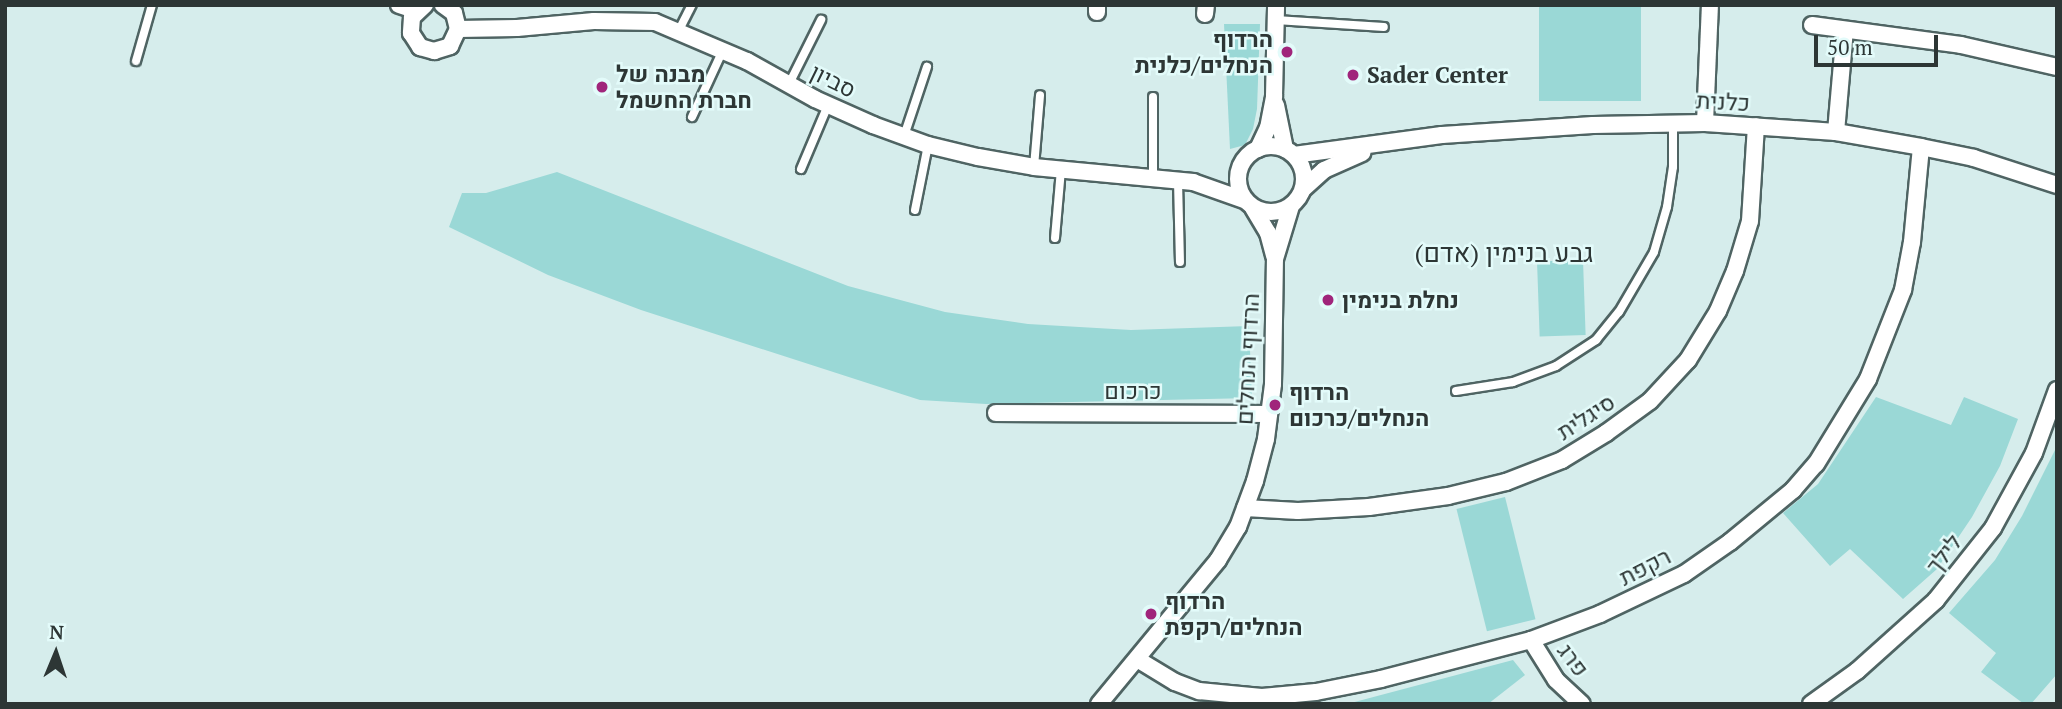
<!DOCTYPE html>
<meta charset="utf-8">
<style>
body{margin:0}
#map{position:relative;width:2062px;height:709px;overflow:hidden;background:#d6edec;font-family:"PT Serif",Heebo,serif}
div>[style]{position:absolute}
.green>*{inset:0;background:#9ad8d6;transform-origin:0 0}
.roads{filter:drop-shadow(2px 0 #4f6463) drop-shadow(-2px 0 #4f6463) drop-shadow(0 2px #4f6463) drop-shadow(0 -2px #4f6463)}
.lane>*{height:8px;margin:-4px;padding:0 4px;transform-origin:4px;border-radius:4px;background:#fff}
.street>*{height:16px;margin:-8px;padding:0 8px;transform-origin:8px;border-radius:8px;background:#fff}
.street>.ring{margin:-8px;padding:0;box-sizing:content-box;background:none;border:16px solid #fff;border-radius:50%}
.dots>*{width:19px;height:19px;translate:-50% -50%;box-sizing:border-box;border:4px solid #e3fbfa;border-radius:50%}
span{translate:-50% -50%;white-space:nowrap;text-align:center;line-height:1.15;-webkit-text-stroke:5px #e3fbfa;paint-order:stroke}
.poi-label{font-size:23px;color:#2d3635;font-weight:700}
.right{translate:-100% -50%;text-align:right}
.left{translate:0 -50%;text-align:left}
.street-label{font-size:23px;color:#2d3635}
.quarter-label{font-size:26px;color:#2d3635}
.frame{position:absolute;inset:0;border:7px solid #2d3635;pointer-events:none}
.north{position:absolute;left:21px;top:618px;width:70px;height:70px;-webkit-text-stroke:5px #e3fbfa;paint-order:stroke;rotate:2deg;font-size:19px;font-weight:700;line-height:28px;text-align:center;color:#2d3635}
.north::after{content:'';display:block;margin:auto;width:24px;height:32px;background:#2d3635;clip-path:polygon(50% 0,100% 100%,50% 72%,0 100%)}
.scale{position:absolute;left:1814px;top:35px;width:124px;height:32px;box-sizing:border-box;border:4px solid #2d3635;border-top:0;padding-left:9px;font-size:21px;line-height:24px;white-space:nowrap;color:#2d3635;-webkit-text-stroke:5px #e3fbfa;paint-order:stroke}
</style>
<div id="map">
<div class="green">
<div style="left:1539px;top:5px;width:102px;height:96px"></div>
<div style="clip-path:polygon(1224px 24px,1260px 24px,1257px 109px,1253px 129px,1245px 145px,1230px 149px)"></div>
<div style="clip-path:polygon(557px 172px,848px 286px,945px 312px,1028px 324px,1131px 330px,1249px 326px,1252px 398px,986px 404px,920px 400px,641px 310px,548px 275px,449px 227px,462px 193px,486px 193px)"></div>
<div style="left:1583px;top:260px;width:75px;height:46px;rotate:88deg"></div>
<div style="clip-path:polygon(1876px 397px,1951px 425px,1964px 397px,2018px 419px,2000px 466px,1972px 517px,1937px 569px,1903px 599px,1850px 549px,1830px 566px,1783px 513px,1818px 484px)"></div>
<div style="clip-path:polygon(2057px 446px,2057px 674px,2031px 704px,2024px 704px,1981px 672px,1996px 653px,1949px 613px,1995px 560px,2022px 516px)"></div>
<div style="left:1505px;top:497px;width:126px;height:50px;rotate:76deg"></div>
<div style="clip-path:polygon(1513px 660px,1525px 675px,1488px 704px,1347px 704px)"></div>
</div>
<div class="roads">
<div class="lane">
<div style="left:1276px;top:20px;width:108px;rotate:3.7deg"></div>
<div style="left:679px;top:30px;width:28px;rotate:-63deg"></div>
<div style="left:136px;top:61px;width:58px;rotate:-74.1deg"></div>
<div style="left:789px;top:84px;width:72px;rotate:-63.4deg"></div>
<div style="left:1153px;top:97px;width:81px;rotate:90deg"></div>
<div style="left:692px;top:117px;width:74px;rotate:-65.2deg"></div>
<div style="left:904px;top:136px;width:73px;rotate:-71.6deg"></div>
<div style="left:1034px;top:167px;width:72px;rotate:-85.2deg"></div>
<div style="left:801px;top:169px;width:69px;rotate:-67.1deg"></div>
<div style="left:1178px;top:181px;width:81px;rotate:88.6deg"></div>
<div style="left:915px;top:210px;width:66px;rotate:-78.7deg"></div>
<div style="left:1055px;top:238px;width:69px;rotate:-85deg"></div>
<div style="left:1456px;top:391px;width:58px;rotate:-9deg"></div>
<div style="left:1513px;top:382px;width:46px;rotate:-20.4deg"></div>
<div style="left:1556px;top:366px;width:48px;rotate:-33deg"></div>
<div style="left:1596px;top:340px;width:36px;rotate:-51deg"></div>
<div style="left:1619px;top:312px;width:69px;rotate:-59.7deg"></div>
<div style="left:1654px;top:252px;width:47px;rotate:-73.9deg"></div>
<div style="left:1667px;top:207px;width:40px;rotate:-81.5deg"></div>
<div style="left:1673px;top:167px;width:44px;rotate:-90deg"></div>
</div>
<div class="street">
<div style="left:399px;top:5px;width:19px;rotate:18deg"></div>
<div style="left:425px;top:5px;width:18px;rotate:137deg"></div>
<div style="left:412px;top:17px;width:16px;rotate:94deg"></div>
<div style="left:411px;top:33px;width:17px;rotate:57deg"></div>
<div style="left:420px;top:47px;width:15px;rotate:16deg"></div>
<div style="left:434px;top:51px;width:17px;rotate:-17deg"></div>
<div style="left:450px;top:46px;width:19px;rotate:-65deg"></div>
<div style="left:458px;top:29px;width:16px;rotate:-104deg"></div>
<div style="left:454px;top:13px;width:14px;rotate:-144deg"></div>
<div style="left:1097px;top:12px;width:7px;rotate:-90deg"></div>
<div style="left:1205px;top:14px;width:9px;rotate:-84deg"></div>
<div style="left:1812px;top:25px;width:150px;rotate:7.6deg"></div>
<div style="left:1961px;top:45px;width:98px;rotate:12.9deg"></div>
<div style="left:458px;top:29px;width:59px;rotate:-1deg"></div>
<div style="left:517px;top:28px;width:77px;rotate:-5.2deg"></div>
<div style="left:594px;top:21px;width:61px;rotate:0.9deg"></div>
<div style="left:655px;top:22px;width:100px;rotate:23deg"></div>
<div style="left:747px;top:61px;width:78px;rotate:29.2deg"></div>
<div style="left:815px;top:99px;width:64px;rotate:24.1deg"></div>
<div style="left:873px;top:125px;width:59px;rotate:20deg"></div>
<div style="left:928px;top:145px;width:51px;rotate:13.5deg"></div>
<div style="left:978px;top:157px;width:57px;rotate:10.1deg"></div>
<div style="left:1034px;top:167px;width:160px;rotate:5.4deg"></div>
<div style="left:1193px;top:182px;width:54px;rotate:19.4deg"></div>
<div style="left:1276px;top:105px;width:45px;rotate:78.4deg"></div>
<div style="left:1705px;top:123px;width:118px;rotate:-87.6deg"></div>
<div style="left:1836px;top:132px;width:102px;rotate:-85deg"></div>
<div class="ring" style="left:1238px;top:146px;width:50px;height:50px"></div>
<div style="left:1258px;top:149px;width:23px;rotate:-65deg"></div>
<div style="left:1268px;top:128px;width:33px;rotate:-79deg"></div>
<div style="left:1274px;top:96px;width:91px;rotate:-88.7deg"></div>
<div style="left:1294px;top:155px;width:149px;rotate:-7.7deg"></div>
<div style="left:1442px;top:135px;width:151px;rotate:-3.8deg"></div>
<div style="left:1593px;top:125px;width:112px;rotate:-1deg"></div>
<div style="left:1705px;top:123px;width:131px;rotate:3.9deg"></div>
<div style="left:1836px;top:132px;width:86px;rotate:10deg"></div>
<div style="left:1921px;top:147px;width:54px;rotate:11.7deg"></div>
<div style="left:1974px;top:158px;width:87px;rotate:18deg"></div>
<div style="left:1303px;top:189px;width:28px;rotate:-42deg"></div>
<div style="left:1324px;top:170px;width:42px;rotate:-24.1deg"></div>
<div style="left:1253px;top:208px;width:29px;rotate:59deg"></div>
<div style="left:1268px;top:233px;width:24px;rotate:75deg"></div>
<div style="left:996px;top:413px;width:273px;rotate:0.2deg"></div>
<div style="left:1245px;top:508px;width:53px;rotate:3.2deg"></div>
<div style="left:1298px;top:511px;width:71px;rotate:-3.2deg"></div>
<div style="left:1369px;top:507px;width:80px;rotate:-7.9deg"></div>
<div style="left:1448px;top:496px;width:60px;rotate:-13.6deg"></div>
<div style="left:1506px;top:482px;width:60px;rotate:-21.4deg"></div>
<div style="left:1562px;top:460px;width:52px;rotate:-31.5deg"></div>
<div style="left:1606px;top:433px;width:54px;rotate:-36deg"></div>
<div style="left:1650px;top:401px;width:56px;rotate:-47.2deg"></div>
<div style="left:1688px;top:360px;width:57px;rotate:-58.5deg"></div>
<div style="left:1718px;top:311px;width:43px;rotate:-67deg"></div>
<div style="left:1735px;top:271px;width:52px;rotate:-73.3deg"></div>
<div style="left:1750px;top:221px;width:95px;rotate:-86.4deg"></div>
<div style="left:1531px;top:640px;width:47px;rotate:58deg"></div>
<div style="left:1556px;top:680px;width:35px;rotate:43deg"></div>
<div style="left:1137px;top:659px;width:44px;rotate:31.2deg"></div>
<div style="left:1175px;top:682px;width:26px;rotate:21deg"></div>
<div style="left:1199px;top:691px;width:63px;rotate:5.4deg"></div>
<div style="left:1262px;top:697px;width:54px;rotate:-5.3deg"></div>
<div style="left:1316px;top:692px;width:66px;rotate:-11.3deg"></div>
<div style="left:1381px;top:679px;width:155px;rotate:-14.6deg"></div>
<div style="left:1531px;top:640px;width:74px;rotate:-20.6deg"></div>
<div style="left:1600px;top:614px;width:93px;rotate:-25.5deg"></div>
<div style="left:1684px;top:574px;width:56px;rotate:-34.8deg"></div>
<div style="left:1730px;top:542px;width:82px;rotate:-39.5deg"></div>
<div style="left:1793px;top:490px;width:35px;rotate:-49deg"></div>
<div style="left:1816px;top:464px;width:100px;rotate:-58.5deg"></div>
<div style="left:1868px;top:379px;width:96px;rotate:-68.5deg"></div>
<div style="left:1903px;top:290px;width:49px;rotate:-79.4deg"></div>
<div style="left:1912px;top:242px;width:95px;rotate:-84.6deg"></div>
<div style="left:1099px;top:704px;width:187px;rotate:-50.4deg"></div>
<div style="left:1218px;top:560px;width:39px;rotate:-59deg"></div>
<div style="left:1238px;top:527px;width:49px;rotate:-69.7deg"></div>
<div style="left:1255px;top:481px;width:43px;rotate:-75.3deg"></div>
<div style="left:1266px;top:439px;width:55px;rotate:-82.7deg"></div>
<div style="left:1273px;top:384px;width:125px;rotate:-89.1deg"></div>
<div style="left:1275px;top:259px;width:55px;rotate:-73.2deg"></div>
<div style="left:1811px;top:704px;width:57px;rotate:-35.7deg"></div>
<div style="left:1857px;top:671px;width:106px;rotate:-41.9deg"></div>
<div style="left:1936px;top:600px;width:92px;rotate:-51.6deg"></div>
<div style="left:1993px;top:528px;width:85px;rotate:-61.3deg"></div>
<div style="left:2034px;top:453px;width:67px;rotate:-69.9deg"></div>
</div>
</div>
<div class="dots">
<div style="left:1287px;top:52px;background:#a0257b"></div>
<div style="left:1353px;top:75px;background:#a0257b"></div>
<div style="left:602px;top:87px;background:#a0257b"></div>
<div style="left:1328px;top:300px;background:#a0257b"></div>
<div style="left:1275px;top:405px;background:#a0257b"></div>
<div style="left:1151px;top:614px;background:#a0257b"></div>
</div>
<div class="poi-label">
<span class="right" style="left:1273px;top:52px">הרדוף<br>הנחלים/כלנית</span>
<span class="left" style="left:616px;top:87px">מבנה של<br>חברת החשמל</span>
<span class="left" style="left:1367px;top:75px">Sader Center</span>
<span class="left" style="left:1342px;top:300px">נחלת בנימין</span>
<span class="left" style="left:1289px;top:405px">הרדוף<br>הנחלים/כרכום</span>
<span class="left" style="left:1165px;top:614px">הרדוף<br>הנחלים/רקפת</span>
</div>
<div class="street-label">
<span style="left:833px;top:81px;rotate:26deg">סביון</span>
<span style="left:1723px;top:102px;rotate:3deg">כלנית</span>
<span style="left:1248px;top:359px;rotate:-87deg">הרדוף הנחלים</span>
<span style="left:1133px;top:391px">כרכום</span>
<span style="left:1586px;top:417px;rotate:-33deg">סיגלית</span>
<span style="left:1944px;top:554px;rotate:-52deg">לילך</span>
<span style="left:1645px;top:567px;rotate:-27deg">רקפת</span>
<span style="left:1573px;top:660px;rotate:53deg">פרג</span>
</div>
<div class="quarter-label">
<span style="left:1504px;top:253px">גבע בנימין (אדם)</span>
</div>
<div class="frame"></div>
<div class="north">N</div>
<div class="scale">50 m</div>
</div>
